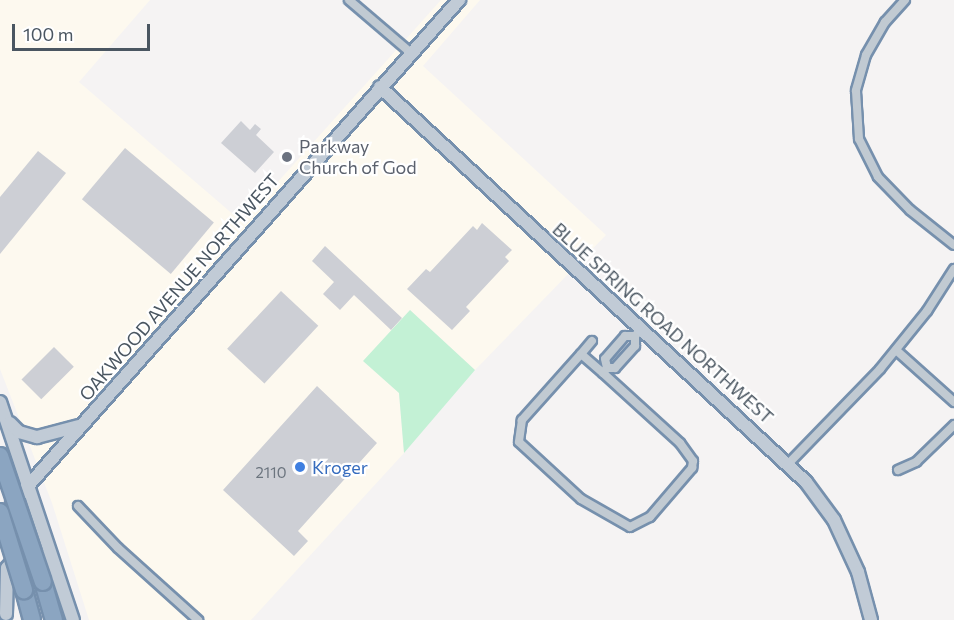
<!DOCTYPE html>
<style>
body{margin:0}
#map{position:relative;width:954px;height:620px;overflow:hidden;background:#f5f3f3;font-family:Commissioner,sans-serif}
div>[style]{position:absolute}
.commercial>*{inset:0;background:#fdf9ef}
.green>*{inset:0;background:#c3f1d5}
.building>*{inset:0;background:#cdcfd5;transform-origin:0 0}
.roads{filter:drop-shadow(2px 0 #7690ad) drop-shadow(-2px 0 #7690ad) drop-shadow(0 2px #7690ad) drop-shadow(0 -2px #7690ad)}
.street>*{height:8px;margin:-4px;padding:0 4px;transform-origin:4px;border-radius:4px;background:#c1cad2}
.secondary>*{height:12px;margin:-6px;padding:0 6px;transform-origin:6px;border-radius:6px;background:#c1cbd6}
.highway>*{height:16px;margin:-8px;padding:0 8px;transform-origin:8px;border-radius:8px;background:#8ba5c1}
.bridges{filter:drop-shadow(2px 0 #7690ad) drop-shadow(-2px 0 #7690ad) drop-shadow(0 2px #7690ad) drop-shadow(0 -2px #7690ad)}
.highway-bridge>*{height:16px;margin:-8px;padding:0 8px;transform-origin:8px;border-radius:8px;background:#8ba5c1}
.dots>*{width:16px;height:16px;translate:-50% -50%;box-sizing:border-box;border:3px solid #fff;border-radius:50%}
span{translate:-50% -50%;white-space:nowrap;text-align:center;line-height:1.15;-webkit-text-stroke:4.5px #fff;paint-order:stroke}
.number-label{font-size:15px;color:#6b747e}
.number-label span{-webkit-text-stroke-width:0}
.worship-label{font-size:18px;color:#5b616d}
.left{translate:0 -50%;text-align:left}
.street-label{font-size:18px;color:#4a5661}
.shop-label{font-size:18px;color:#366cbe}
.scale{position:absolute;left:12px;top:24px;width:138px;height:27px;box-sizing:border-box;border:3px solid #4a5661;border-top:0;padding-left:8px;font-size:18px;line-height:21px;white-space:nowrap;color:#4a5661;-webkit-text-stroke:4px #fff;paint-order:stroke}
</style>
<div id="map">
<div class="commercial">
<div style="clip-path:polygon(0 0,150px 0,79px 82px,242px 222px,441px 0,480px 0,423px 66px,606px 235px,475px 370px,410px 310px,364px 361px,399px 393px,404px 453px,251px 620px,89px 620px,52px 503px,0 369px)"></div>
</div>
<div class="green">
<div style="clip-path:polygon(410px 310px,475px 370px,404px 453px,399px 393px,363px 361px)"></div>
</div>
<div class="building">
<div style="clip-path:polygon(241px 121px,250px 130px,255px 124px,261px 129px,256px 135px,274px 152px,255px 173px,221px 143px)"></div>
<div style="left:125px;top:148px;width:116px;height:67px;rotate:40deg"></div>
<div style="clip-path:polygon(38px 151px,66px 173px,0 254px,0 197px)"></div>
<div style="clip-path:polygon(482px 223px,512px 250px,505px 257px,509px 261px,466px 307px,470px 311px,452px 330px,407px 289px,426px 269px,430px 272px,473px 226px,477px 230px)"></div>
<div style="clip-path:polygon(325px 246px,402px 318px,391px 330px,354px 295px,340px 310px,323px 294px,334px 282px,312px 261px)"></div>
<div style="left:281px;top:291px;width:51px;height:79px;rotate:43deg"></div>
<div style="left:54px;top:347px;width:28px;height:46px;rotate:45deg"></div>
<div style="clip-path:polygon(317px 386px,377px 443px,298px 531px,308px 541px,294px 556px,223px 490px)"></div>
</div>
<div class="roads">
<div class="street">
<div style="left:349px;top:0;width:82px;rotate:40.5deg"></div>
<div style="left:905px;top:0;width:30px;rotate:132deg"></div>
<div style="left:885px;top:22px;width:38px;rotate:120deg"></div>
<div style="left:866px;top:55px;width:37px;rotate:106deg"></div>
<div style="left:856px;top:91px;width:48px;rotate:86.4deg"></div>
<div style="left:859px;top:139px;width:42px;rotate:63.4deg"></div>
<div style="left:878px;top:177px;width:46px;rotate:45.9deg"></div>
<div style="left:910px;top:210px;width:56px;rotate:38.5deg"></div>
<div style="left:635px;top:336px;width:10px;rotate:180deg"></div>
<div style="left:625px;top:336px;width:30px;rotate:131deg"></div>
<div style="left:605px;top:359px;width:9px;rotate:77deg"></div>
<div style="left:607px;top:368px;width:8px"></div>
<div style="left:615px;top:368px;width:30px;rotate:-48deg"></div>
<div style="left:635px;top:346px;width:10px;rotate:-90deg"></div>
<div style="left:635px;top:336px;width:11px;rotate:-49deg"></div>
<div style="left:896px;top:350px;width:78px;rotate:41.9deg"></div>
<div style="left:581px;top:354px;width:17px;rotate:-50deg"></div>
<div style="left:603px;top:373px;width:29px;rotate:-139deg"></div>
<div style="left:581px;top:354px;width:89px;rotate:131.8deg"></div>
<div style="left:522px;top:420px;width:22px;rotate:98deg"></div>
<div style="left:519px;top:442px;width:84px;rotate:42.6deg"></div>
<div style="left:581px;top:499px;width:56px;rotate:29.7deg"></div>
<div style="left:630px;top:527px;width:22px;rotate:-27deg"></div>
<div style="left:650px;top:517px;width:65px;rotate:-49.4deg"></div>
<div style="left:692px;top:468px;width:7px;rotate:-82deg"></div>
<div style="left:693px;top:461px;width:22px;rotate:-126deg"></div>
<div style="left:680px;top:443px;width:104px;rotate:-137.7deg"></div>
<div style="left:603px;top:373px;width:6px;rotate:-51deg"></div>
<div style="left:789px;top:463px;width:131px;rotate:-45.9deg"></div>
<div style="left:880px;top:369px;width:75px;rotate:-51deg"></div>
<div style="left:927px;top:311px;width:50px;rotate:-57.3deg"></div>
<div style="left:898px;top:470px;width:20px;rotate:-24deg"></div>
<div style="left:916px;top:462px;width:53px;rotate:-44.2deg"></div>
<div style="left:78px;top:506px;width:58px;rotate:46.4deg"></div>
<div style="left:118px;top:548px;width:108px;rotate:42deg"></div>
</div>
<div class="secondary">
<div style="left:380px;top:87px;width:581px;rotate:42.84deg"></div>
<div style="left:806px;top:482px;width:47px;rotate:53.6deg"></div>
<div style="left:834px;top:520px;width:57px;rotate:65.2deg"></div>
<div style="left:858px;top:572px;width:50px;rotate:74.8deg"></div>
<div style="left:0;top:402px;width:230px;rotate:71.5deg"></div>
<div style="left:10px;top:423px;width:13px;rotate:45deg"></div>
<div style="left:19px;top:432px;width:19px;rotate:16deg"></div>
<div style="left:37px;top:437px;width:43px;rotate:-14.7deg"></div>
<div style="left:12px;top:504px;width:674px;rotate:-48.43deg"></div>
<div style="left:6px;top:614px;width:46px;rotate:-88.8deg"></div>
<div style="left:7px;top:568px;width:16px;rotate:-50deg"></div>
<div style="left:17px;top:556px;width:10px;rotate:-37deg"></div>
<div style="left:25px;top:550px;width:12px;rotate:9deg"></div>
<div style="left:37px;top:552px;width:28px;rotate:51deg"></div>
</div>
<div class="highway">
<div style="left:43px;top:582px;width:40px;rotate:74deg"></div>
<div style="left:24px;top:590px;width:31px;rotate:75deg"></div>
</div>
</div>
<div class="bridges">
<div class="highway-bridge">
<div style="left:0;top:456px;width:133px;rotate:71.2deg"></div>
<div style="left:0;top:512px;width:82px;rotate:72.9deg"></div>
</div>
</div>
<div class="dots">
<div style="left:287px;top:157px;background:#6b7280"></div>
<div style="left:300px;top:467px;background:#3f7fe0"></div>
</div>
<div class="number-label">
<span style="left:271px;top:473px">2110</span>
</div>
<div class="worship-label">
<span class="left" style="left:299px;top:157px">Parkway<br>Church of God</span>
</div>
<div class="street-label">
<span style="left:179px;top:287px;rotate:-49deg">OAKWOOD AVENUE NORTHWEST</span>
<span style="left:663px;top:323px;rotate:42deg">BLUE SPRING ROAD NORTHWEST</span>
</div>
<div class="shop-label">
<span class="left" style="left:312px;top:467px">Kroger</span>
</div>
<div class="scale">100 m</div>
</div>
